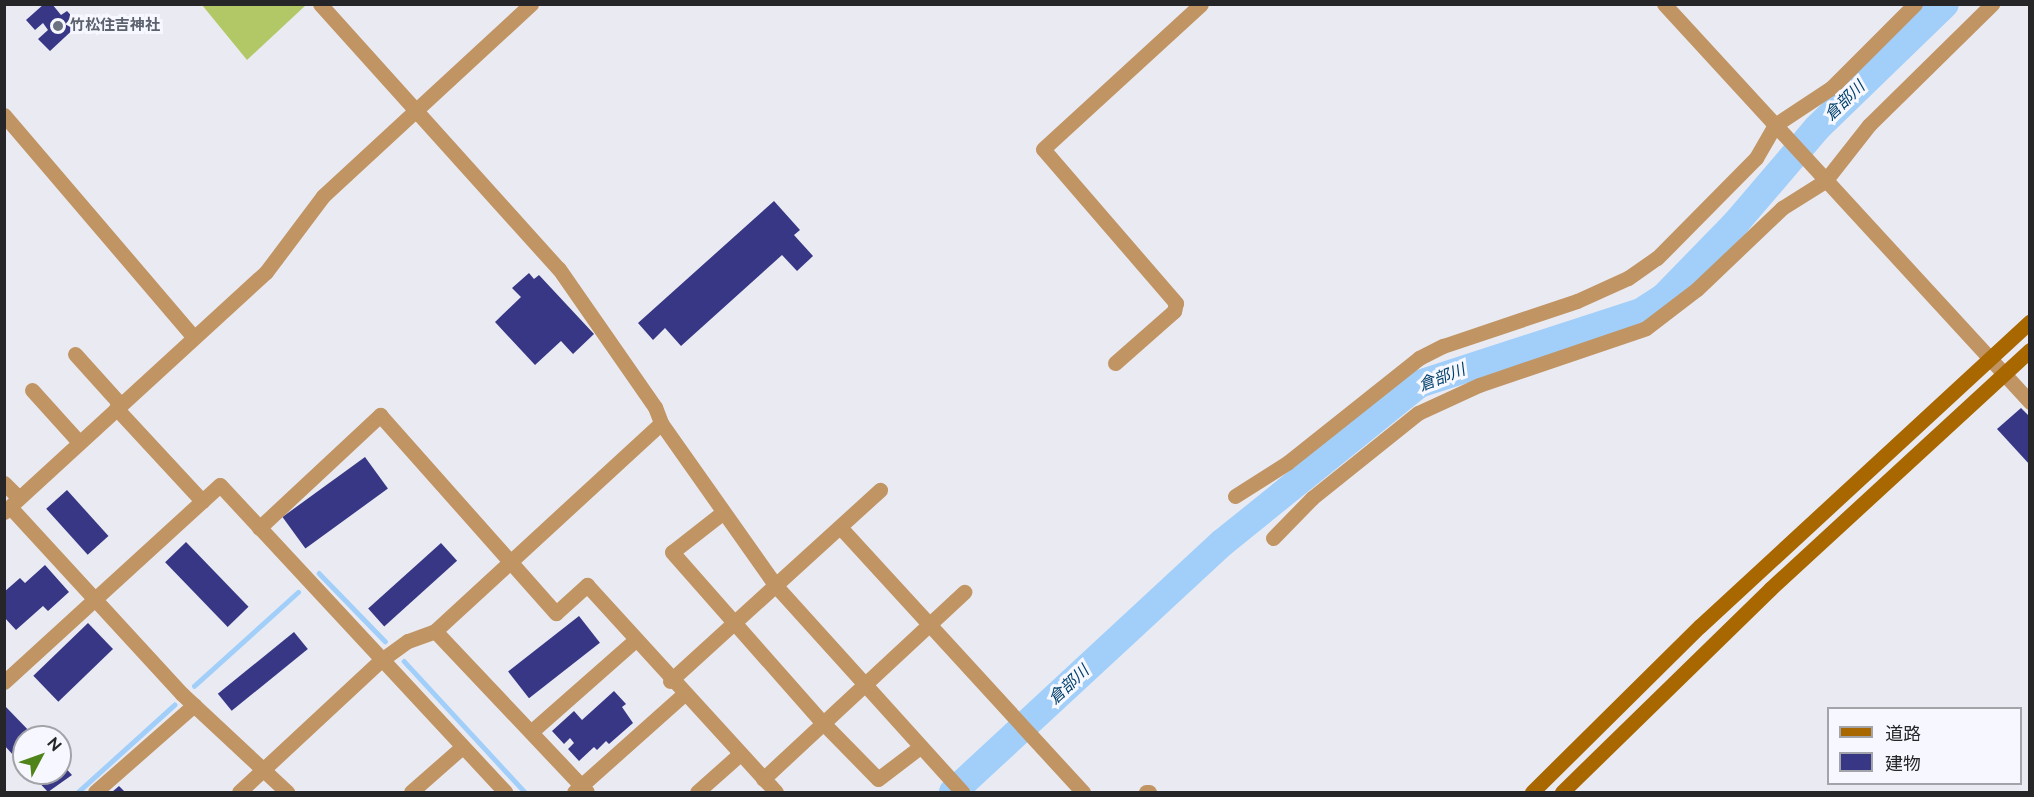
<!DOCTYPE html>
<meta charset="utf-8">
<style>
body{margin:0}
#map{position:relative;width:2034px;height:797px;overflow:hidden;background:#eaebf2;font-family:Raleway,"Noto Sans JP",sans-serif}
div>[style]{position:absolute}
.green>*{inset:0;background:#b2c867}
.stream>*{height:4.5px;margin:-2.25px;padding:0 2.25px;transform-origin:2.25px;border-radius:2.25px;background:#a1cff9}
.river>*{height:28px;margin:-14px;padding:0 14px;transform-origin:14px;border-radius:14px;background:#a1cff9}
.building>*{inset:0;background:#383785;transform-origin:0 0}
.street>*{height:15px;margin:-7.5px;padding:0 7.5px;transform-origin:7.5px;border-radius:7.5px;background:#c19464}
.secondary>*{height:15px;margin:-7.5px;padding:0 7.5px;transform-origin:7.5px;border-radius:7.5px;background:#a96700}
.dots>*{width:16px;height:16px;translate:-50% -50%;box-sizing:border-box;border:3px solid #f7f8ff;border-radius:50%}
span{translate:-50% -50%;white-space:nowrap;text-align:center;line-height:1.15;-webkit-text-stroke:6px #f7f8ff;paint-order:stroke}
.worship-label{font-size:15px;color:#5b616d;font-weight:700}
.left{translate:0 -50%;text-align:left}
.water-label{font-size:16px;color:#003f6b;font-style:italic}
.frame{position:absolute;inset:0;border:6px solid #262628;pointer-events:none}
.legend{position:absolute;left:1827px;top:707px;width:195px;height:78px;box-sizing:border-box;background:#f7f8ff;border:2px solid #a3a4a9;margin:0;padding:8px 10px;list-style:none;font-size:18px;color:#262628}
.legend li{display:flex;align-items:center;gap:12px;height:30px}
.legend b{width:30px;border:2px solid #a3a4a9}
.north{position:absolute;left:12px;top:725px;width:60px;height:60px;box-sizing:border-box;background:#f7f8ff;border:2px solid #a3a4a9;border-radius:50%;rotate:49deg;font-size:16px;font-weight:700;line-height:24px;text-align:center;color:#262628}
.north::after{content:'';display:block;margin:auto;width:21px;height:27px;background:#4f841a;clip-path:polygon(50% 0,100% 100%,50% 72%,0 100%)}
</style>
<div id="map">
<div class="green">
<div style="clip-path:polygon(202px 5px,306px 5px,247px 60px)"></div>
</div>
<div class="stream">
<div style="left:319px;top:573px;width:95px;rotate:45.9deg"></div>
<div style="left:404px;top:661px;width:178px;rotate:47.3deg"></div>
<div style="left:194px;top:686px;width:140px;rotate:-42.1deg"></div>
<div style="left:78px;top:792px;width:130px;rotate:-42.2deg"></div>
</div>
<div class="river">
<div style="left:953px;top:792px;width:367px;rotate:-42.8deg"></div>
<div style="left:1222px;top:543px;width:253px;rotate:-38.9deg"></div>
<div style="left:1419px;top:384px;width:233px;rotate:-18deg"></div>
<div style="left:1641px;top:312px;width:27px;rotate:-33deg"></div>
<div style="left:1664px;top:297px;width:103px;rotate:-45.8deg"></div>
<div style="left:1736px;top:223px;width:125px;rotate:-49.5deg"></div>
<div style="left:1817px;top:128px;width:178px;rotate:-44.1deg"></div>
</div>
<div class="building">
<div style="clip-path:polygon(44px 4px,52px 4px,61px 15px,67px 11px,79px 24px,50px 51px,38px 39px,48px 30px,43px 23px,35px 30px,26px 20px)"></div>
<div style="clip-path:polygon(774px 201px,800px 230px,794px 235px,813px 256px,797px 271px,782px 255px,681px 346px,665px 328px,653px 340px,638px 323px)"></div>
<div style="clip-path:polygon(529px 273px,534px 279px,539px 275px,594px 334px,573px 354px,561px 341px,535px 365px,495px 322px,521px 297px,512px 288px)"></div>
<div style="clip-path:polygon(2021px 408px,2030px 417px,2030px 465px,1997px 429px)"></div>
<div style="left:365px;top:457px;width:39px;height:102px;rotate:54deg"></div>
<div style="left:67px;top:490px;width:62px;height:28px;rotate:48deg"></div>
<div style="left:186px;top:542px;width:90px;height:29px;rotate:46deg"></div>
<div style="left:441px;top:543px;width:24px;height:98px;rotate:48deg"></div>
<div style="clip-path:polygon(45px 565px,69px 592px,48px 611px,43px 606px,16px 630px,4px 617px,4px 592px,20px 578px,25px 583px)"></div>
<div style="left:579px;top:616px;width:34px;height:90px;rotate:52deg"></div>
<div style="left:88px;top:623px;width:36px;height:76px;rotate:46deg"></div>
<div style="left:294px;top:632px;width:22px;height:98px;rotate:51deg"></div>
<div style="clip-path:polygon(614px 691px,626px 704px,622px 707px,633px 723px,609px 744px,606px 741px,597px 750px,594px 747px,579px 761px,568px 749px,574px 743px,570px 738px,564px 744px,552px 731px,574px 711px,582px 720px)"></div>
<div style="clip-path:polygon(4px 705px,35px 737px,24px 737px,24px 767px,4px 745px)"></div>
<div style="clip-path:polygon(60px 762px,72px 775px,48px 792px,30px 773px,60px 773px)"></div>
<div style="clip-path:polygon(119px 786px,125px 792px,112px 792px)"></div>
</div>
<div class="street">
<div style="left:320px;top:4px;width:357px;rotate:48deg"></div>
<div style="left:559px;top:269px;width:168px;rotate:55.2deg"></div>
<div style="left:655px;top:407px;width:17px;rotate:69deg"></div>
<div style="left:661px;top:423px;width:199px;rotate:54.8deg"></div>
<div style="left:776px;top:586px;width:278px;rotate:47.9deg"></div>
<div style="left:1664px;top:4px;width:541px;rotate:47.4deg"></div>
<div style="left:4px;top:115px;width:291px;rotate:49.5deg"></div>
<div style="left:75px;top:354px;width:67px;rotate:48deg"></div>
<div style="left:1115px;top:363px;width:79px;rotate:-41.4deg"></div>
<div style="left:1174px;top:311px;width:8px;rotate:-76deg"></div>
<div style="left:1176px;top:303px;width:203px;rotate:-130.8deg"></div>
<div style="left:1043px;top:149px;width:214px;rotate:-42.5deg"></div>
<div style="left:32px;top:390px;width:70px;rotate:47.9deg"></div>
<div style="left:116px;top:408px;width:127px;rotate:47.2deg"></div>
<div style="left:4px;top:483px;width:21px;rotate:45deg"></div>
<div style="left:1235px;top:496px;width:62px;rotate:-32.4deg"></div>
<div style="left:1287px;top:463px;width:169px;rotate:-38.5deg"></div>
<div style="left:1419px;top:358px;width:27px;rotate:-27deg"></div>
<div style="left:1443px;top:346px;width:141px;rotate:-18.6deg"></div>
<div style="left:1577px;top:301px;width:56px;rotate:-24.3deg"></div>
<div style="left:1628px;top:278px;width:35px;rotate:-35deg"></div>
<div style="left:1657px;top:258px;width:141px;rotate:-45.3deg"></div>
<div style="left:1756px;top:158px;width:38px;rotate:-60deg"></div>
<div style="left:1775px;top:125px;width:67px;rotate:-33.5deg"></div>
<div style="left:1831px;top:88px;width:119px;rotate:-45deg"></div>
<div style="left:10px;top:507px;width:254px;rotate:47.4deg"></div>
<div style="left:182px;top:694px;width:144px;rotate:43deg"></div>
<div style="left:4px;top:512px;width:355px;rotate:-42.5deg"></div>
<div style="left:266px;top:272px;width:95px;rotate:-53.1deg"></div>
<div style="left:323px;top:196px;width:283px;rotate:-42.7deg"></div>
<div style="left:722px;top:513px;width:63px;rotate:142deg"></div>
<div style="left:672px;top:552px;width:228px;rotate:48.6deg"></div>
<div style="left:823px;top:723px;width:78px;rotate:45.5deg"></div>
<div style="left:878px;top:779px;width:53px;rotate:-37.3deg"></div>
<div style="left:840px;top:527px;width:360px;rotate:47.5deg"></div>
<div style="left:259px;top:528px;width:166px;rotate:-43deg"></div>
<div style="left:380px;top:415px;width:265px;rotate:48.4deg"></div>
<div style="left:556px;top:613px;width:42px;rotate:-42.1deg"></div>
<div style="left:587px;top:585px;width:280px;rotate:47.6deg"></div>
<div style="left:1273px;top:538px;width:56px;rotate:-45.7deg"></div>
<div style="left:1312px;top:498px;width:136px;rotate:-38.7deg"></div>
<div style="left:1418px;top:413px;width:67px;rotate:-24.7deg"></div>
<div style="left:1479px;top:385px;width:176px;rotate:-18.8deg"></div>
<div style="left:1646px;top:328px;width:64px;rotate:-37.4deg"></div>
<div style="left:1697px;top:289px;width:117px;rotate:-43.6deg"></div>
<div style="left:1782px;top:208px;width:51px;rotate:-32.1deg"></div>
<div style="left:1825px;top:181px;width:71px;rotate:-51.8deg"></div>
<div style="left:1869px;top:125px;width:173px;rotate:-44.5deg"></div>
<div style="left:435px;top:631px;width:307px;rotate:-42.6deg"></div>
<div style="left:670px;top:681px;width:284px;rotate:-42.3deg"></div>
<div style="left:4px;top:682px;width:292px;rotate:-42.4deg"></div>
<div style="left:220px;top:485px;width:419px;rotate:47.1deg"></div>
<div style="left:532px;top:731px;width:136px;rotate:-41.4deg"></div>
<div style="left:763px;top:779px;width:275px;rotate:-42.9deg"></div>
<div style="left:95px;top:792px;width:132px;rotate:-41.3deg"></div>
<div style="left:239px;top:792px;width:192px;rotate:-42.9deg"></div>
<div style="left:380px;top:661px;width:34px;rotate:-36deg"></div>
<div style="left:408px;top:641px;width:29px;rotate:-20deg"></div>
<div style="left:435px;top:631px;width:221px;rotate:46.6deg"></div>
<div style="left:411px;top:792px;width:68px;rotate:-41.4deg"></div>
<div style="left:574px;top:792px;width:146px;rotate:-41.7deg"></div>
<div style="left:697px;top:792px;width:57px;rotate:-41.5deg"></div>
<div style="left:1146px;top:792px;width:3px"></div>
</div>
<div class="secondary">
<div style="left:1532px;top:792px;width:236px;rotate:-44.7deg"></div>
<div style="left:1700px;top:626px;width:449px;rotate:-42.7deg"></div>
<div style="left:1562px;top:792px;width:291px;rotate:-44.3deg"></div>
<div style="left:1770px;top:589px;width:353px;rotate:-42.6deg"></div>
</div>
<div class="dots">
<div style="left:58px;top:26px;background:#6b7280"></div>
</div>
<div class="worship-label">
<span class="left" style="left:70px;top:26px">竹松住吉神社</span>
</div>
<div class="water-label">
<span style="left:1845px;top:101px;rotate:-44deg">倉部川</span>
<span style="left:1442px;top:378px;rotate:-21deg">倉部川</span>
<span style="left:1069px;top:685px;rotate:-43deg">倉部川</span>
</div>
<div class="frame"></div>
<ul class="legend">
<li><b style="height:8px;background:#a96700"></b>道路</li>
<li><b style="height:16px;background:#383785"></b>建物</li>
</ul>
<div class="north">N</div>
</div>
